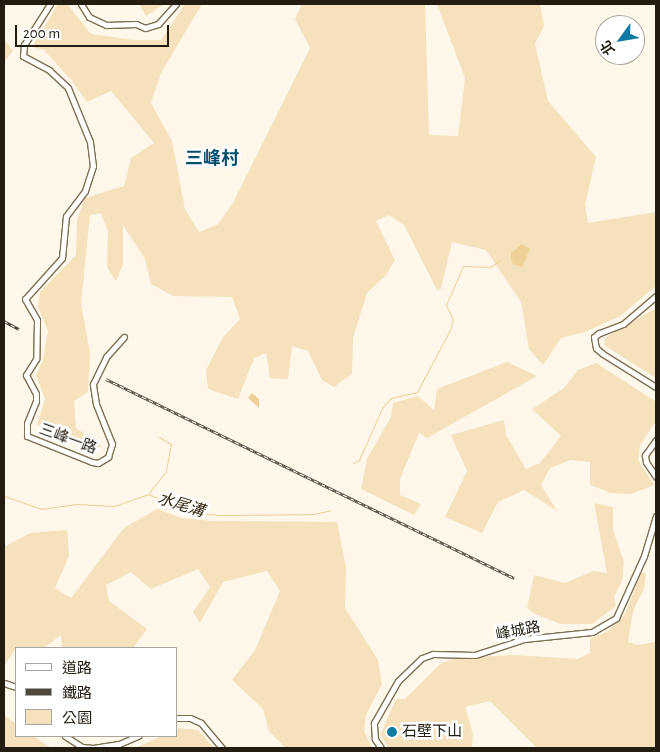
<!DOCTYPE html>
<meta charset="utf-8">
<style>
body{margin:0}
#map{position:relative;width:660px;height:752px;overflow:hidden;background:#fef7ea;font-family:"Alegreya Sans","Noto Sans TC",sans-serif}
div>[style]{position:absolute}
.green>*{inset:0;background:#f5e1bc}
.water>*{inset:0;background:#eed098}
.stream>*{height:1px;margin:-0.5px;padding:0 0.5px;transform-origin:0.5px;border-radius:0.5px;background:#eed098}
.roads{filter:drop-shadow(1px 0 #7e6f52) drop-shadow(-1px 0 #7e6f52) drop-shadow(0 1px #7e6f52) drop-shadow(0 -1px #7e6f52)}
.minor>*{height:5px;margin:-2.5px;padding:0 2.5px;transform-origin:2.5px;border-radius:2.5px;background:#fff}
.rail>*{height:3px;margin-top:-1.5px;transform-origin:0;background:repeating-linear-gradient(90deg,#fff 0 4px,#4e483c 0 8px);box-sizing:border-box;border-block:1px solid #4e483c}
.dots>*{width:14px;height:14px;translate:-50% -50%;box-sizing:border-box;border:2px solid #fff;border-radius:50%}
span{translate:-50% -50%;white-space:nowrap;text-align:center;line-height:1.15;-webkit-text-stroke:5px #fff;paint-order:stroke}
.street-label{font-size:15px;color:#231d11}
.poi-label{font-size:15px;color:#231d11}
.left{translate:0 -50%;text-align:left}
.water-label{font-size:16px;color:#372a10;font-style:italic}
.quarter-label{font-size:18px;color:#054f6c;font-weight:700}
.frame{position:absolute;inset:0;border:5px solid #231d11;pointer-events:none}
.legend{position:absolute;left:15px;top:647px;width:162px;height:90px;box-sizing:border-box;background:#fff;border:1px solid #a7a5a0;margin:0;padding:6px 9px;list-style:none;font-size:15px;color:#231d11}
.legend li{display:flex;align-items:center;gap:10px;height:25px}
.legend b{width:25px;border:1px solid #a7a5a0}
.north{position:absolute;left:595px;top:15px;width:50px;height:50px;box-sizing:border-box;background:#fff;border:1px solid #a7a5a0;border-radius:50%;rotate:238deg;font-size:14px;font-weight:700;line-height:20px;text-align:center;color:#231d11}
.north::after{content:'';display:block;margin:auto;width:18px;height:22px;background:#0e7aa4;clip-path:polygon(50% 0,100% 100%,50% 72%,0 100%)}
.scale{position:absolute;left:15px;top:25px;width:154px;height:22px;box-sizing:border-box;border:2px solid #231d11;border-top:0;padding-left:6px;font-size:15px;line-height:18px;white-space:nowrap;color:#231d11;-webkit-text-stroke:4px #fff;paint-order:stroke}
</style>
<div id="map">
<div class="green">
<div style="clip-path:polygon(58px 4px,67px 4px,91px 34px,134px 40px,161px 40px,185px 4px,202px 4px,161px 73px,151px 103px,172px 141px,185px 209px,199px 232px,217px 225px,233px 203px,310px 48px,295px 19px,302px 4px,425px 4px,429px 135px,458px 136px,465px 78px,437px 4px,540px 4px,544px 26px,535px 44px,548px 101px,596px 157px,585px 205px,588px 223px,656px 212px,656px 286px,620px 316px,585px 332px,561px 338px,543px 365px,529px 349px,521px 302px,486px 250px,452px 242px,441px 289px,437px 290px,404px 225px,389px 215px,376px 221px,395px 260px,386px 275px,367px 293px,353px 338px,352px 374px,334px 387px,322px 380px,308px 351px,292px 346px,288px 379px,270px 378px,266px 353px,254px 358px,238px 399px,208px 389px,206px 370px,223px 337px,240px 319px,232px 297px,173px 296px,151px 284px,145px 259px,123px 225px,123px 265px,116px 281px,107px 267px,108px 231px,101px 213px,90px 215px,81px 303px,90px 353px,88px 392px,74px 401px,76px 428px,101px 445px,93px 453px,53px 425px,37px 425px,45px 399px,36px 375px,43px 360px,48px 331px,38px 307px,40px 292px,76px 255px,77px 220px,85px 198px,124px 186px,131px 158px,154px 143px,111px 91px,87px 102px,71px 80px,44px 50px,32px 47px)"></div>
<div style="clip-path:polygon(139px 4px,164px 4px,146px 16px)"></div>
<div style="clip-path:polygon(4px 39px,13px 51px,4px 62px)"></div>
<div style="clip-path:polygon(656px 308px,656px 378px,604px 345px,605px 338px)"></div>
<div style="clip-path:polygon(507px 362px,537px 376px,427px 438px,419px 433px,400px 479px,400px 495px,421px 504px,414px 515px,361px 489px,367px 459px,391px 417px,393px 403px,418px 396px,434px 410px,437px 389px)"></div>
<div style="clip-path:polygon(596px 363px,655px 401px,656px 421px,640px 445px,638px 460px,654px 485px,631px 494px,611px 493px,590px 485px,590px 462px,571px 460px,550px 468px,541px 485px,557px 511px,524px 490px,498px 502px,482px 533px,445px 517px,467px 471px,451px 435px,504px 420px,506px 435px,526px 469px,540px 463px,561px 436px,532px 409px,564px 388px,578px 370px)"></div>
<div style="clip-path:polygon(594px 503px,613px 507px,613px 530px,624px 562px,622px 581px,614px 597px,616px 606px,592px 624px,560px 624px,535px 614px,527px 608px,534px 575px,565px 583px,593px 571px,607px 573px)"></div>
<div style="clip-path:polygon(157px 509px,181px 518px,213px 521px,337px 522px,346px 567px,345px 608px,378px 660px,382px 684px,366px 715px,364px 731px,372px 748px,286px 748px,269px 731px,263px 709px,232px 680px,255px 650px,280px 591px,267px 571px,223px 582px,200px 623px,193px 612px,210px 587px,198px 569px,151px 589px,131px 572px,106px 585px,109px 601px,147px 629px,133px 648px,62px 648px,61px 635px,44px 648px,16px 648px,4px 666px,4px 547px,30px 533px,67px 530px,69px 556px,55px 588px,71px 598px,124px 528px)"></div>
<div style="clip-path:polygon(641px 573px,646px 573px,644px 589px,633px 611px,628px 642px,637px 645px,656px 642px,656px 748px,537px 748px,490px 701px,465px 707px,473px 734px,472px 748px,389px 748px,380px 735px,396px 699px,405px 699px,441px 663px,457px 658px,514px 655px,577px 659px,590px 653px,590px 639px,608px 631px,625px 614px)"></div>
<div style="clip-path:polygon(4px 715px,16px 724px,16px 736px,33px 736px,51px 748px,4px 748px)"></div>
<div style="clip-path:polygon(178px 728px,198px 730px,214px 748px,135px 748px,162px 736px,176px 736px)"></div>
</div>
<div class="water">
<div style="clip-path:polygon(522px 244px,530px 249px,522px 267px,513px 264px,511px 259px,511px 253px)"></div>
<div style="clip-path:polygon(252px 393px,259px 399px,259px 408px,248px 398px)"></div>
</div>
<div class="stream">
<div style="left:353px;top:463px;width:7px;rotate:-27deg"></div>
<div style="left:359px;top:460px;width:57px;rotate:-66.1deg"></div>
<div style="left:382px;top:408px;width:13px;rotate:-48deg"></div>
<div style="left:391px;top:398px;width:27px;rotate:-13deg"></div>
<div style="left:417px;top:392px;width:70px;rotate:-62deg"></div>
<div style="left:450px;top:330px;width:11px;rotate:-75deg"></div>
<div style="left:453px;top:319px;width:16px;rotate:-117deg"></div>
<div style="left:446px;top:305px;width:43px;rotate:-66.4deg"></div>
<div style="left:463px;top:266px;width:27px;rotate:2deg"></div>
<div style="left:490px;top:267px;width:11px;rotate:-34deg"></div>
<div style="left:149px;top:493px;width:28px;rotate:-52deg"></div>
<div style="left:166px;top:471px;width:27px;rotate:-80deg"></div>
<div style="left:171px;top:444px;width:14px;rotate:-150deg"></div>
<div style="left:4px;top:496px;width:39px;rotate:19deg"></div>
<div style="left:41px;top:509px;width:34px;rotate:-8deg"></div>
<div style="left:75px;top:504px;width:39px;rotate:3deg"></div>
<div style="left:114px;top:506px;width:36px;rotate:-19deg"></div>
<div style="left:148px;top:494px;width:52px;rotate:21.6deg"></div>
<div style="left:196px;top:513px;width:24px;rotate:5deg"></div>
<div style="left:220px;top:515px;width:94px;rotate:-0.6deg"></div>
<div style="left:314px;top:514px;width:17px;rotate:-13deg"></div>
</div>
<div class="roads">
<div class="minor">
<div style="left:50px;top:4px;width:49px;rotate:122.4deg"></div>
<div style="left:24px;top:45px;width:11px;rotate:95deg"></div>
<div style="left:23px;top:56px;width:30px;rotate:28deg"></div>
<div style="left:49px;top:70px;width:26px;rotate:43deg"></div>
<div style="left:68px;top:88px;width:58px;rotate:67.8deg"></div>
<div style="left:90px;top:142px;width:24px;rotate:83deg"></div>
<div style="left:93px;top:166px;width:26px;rotate:108deg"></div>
<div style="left:85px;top:191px;width:31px;rotate:127deg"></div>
<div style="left:66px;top:216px;width:42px;rotate:95.4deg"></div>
<div style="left:62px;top:258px;width:55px;rotate:132.1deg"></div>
<div style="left:25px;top:299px;width:24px;rotate:60deg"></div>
<div style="left:37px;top:320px;width:39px;rotate:91deg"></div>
<div style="left:36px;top:359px;width:19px;rotate:122deg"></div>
<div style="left:26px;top:375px;width:21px;rotate:62deg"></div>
<div style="left:36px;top:394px;width:7px;rotate:90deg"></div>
<div style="left:36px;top:401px;width:24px;rotate:112deg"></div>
<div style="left:27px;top:423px;width:13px;rotate:90deg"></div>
<div style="left:27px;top:436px;width:70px;rotate:21.8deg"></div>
<div style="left:92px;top:462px;width:6px;rotate:9deg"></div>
<div style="left:98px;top:463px;width:12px;rotate:-31deg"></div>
<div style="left:108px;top:457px;width:14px;rotate:-73deg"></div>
<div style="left:112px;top:444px;width:43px;rotate:-111.8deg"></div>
<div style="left:96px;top:404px;width:20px;rotate:-99deg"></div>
<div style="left:93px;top:384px;width:30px;rotate:-64deg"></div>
<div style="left:106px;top:357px;width:27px;rotate:-48deg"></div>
<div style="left:81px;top:4px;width:15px;rotate:58deg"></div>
<div style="left:89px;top:17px;width:19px;rotate:25deg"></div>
<div style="left:106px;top:25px;width:30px;rotate:-2deg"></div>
<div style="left:136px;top:24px;width:10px;rotate:24deg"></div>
<div style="left:145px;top:28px;width:14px;rotate:-17deg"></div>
<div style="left:158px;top:24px;width:27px;rotate:-48deg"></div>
<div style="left:656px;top:296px;width:43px;rotate:139.7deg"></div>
<div style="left:623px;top:324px;width:26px;rotate:159deg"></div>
<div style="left:599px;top:333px;width:6px;rotate:141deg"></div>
<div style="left:594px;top:337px;width:11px;rotate:80deg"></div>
<div style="left:596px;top:348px;width:9px;rotate:41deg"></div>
<div style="left:603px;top:354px;width:62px;rotate:31.9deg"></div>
<div style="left:656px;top:440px;width:19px;rotate:126deg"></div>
<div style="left:645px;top:455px;width:7px;rotate:82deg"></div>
<div style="left:646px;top:462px;width:18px;rotate:56deg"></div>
<div style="left:4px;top:683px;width:13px;rotate:18deg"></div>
<div style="left:176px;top:718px;width:14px"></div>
<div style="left:190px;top:718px;width:12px;rotate:24deg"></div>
<div style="left:201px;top:723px;width:33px;rotate:50deg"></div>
<div style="left:65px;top:736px;width:20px;rotate:33deg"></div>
<div style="left:82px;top:747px;width:11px;rotate:5deg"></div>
<div style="left:93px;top:748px;width:26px;rotate:-9deg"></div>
<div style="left:119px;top:744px;width:21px;rotate:-23deg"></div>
<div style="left:381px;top:748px;width:11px;rotate:-124deg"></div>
<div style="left:375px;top:739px;width:16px;rotate:-94deg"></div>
<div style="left:374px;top:723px;width:48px;rotate:-60.3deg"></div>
<div style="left:398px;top:681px;width:33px;rotate:-44deg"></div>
<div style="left:422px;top:658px;width:12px;rotate:-20deg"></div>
<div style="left:433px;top:654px;width:42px;rotate:1.4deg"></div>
<div style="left:475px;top:655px;width:52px;rotate:-18.1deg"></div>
<div style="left:524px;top:639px;width:68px;rotate:-5.9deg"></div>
<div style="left:592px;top:632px;width:28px;rotate:-30deg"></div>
<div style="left:616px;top:618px;width:68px;rotate:-65.7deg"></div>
<div style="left:644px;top:556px;width:42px;rotate:-73.3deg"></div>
</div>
</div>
<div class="rail">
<div style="left:4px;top:321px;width:17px;rotate:28deg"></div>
<div style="left:106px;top:379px;width:454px;rotate:26deg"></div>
</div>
<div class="dots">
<div style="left:392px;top:732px;background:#0e7aa4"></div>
</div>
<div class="street-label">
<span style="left:68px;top:439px;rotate:20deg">三峰一路</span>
<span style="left:518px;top:631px;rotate:-11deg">峰城路</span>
</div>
<div class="poi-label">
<span class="left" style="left:402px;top:732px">石壁下山</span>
</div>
<div class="water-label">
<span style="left:181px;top:505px;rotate:17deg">水尾溝</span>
</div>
<div class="quarter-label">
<span style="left:212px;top:159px">三峰村</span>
</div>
<div class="frame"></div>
<ul class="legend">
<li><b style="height:6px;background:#fff"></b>道路</li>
<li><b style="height:6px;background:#4e483c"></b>鐵路</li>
<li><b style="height:14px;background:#f5e1bc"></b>公園</li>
</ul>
<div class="north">北</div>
<div class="scale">200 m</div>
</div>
